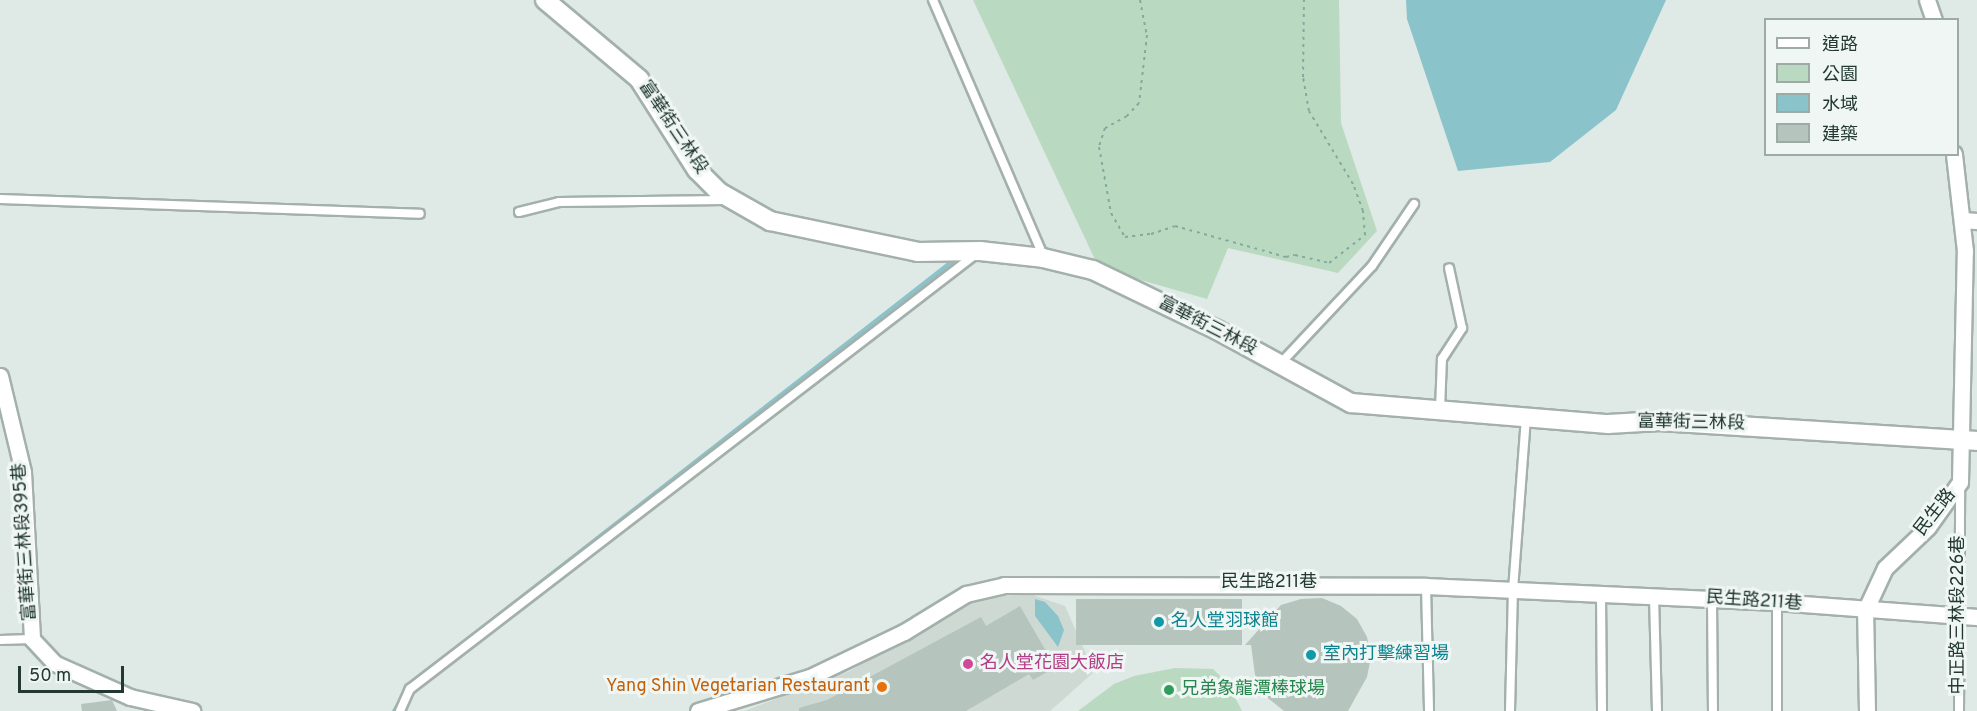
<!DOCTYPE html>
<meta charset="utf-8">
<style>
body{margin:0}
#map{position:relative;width:1977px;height:711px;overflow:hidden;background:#dfe9e5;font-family:Overpass,"Noto Sans TC",sans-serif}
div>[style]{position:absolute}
.built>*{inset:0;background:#ced9d3}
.green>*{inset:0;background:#bad9c1}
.water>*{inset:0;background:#8bc3cb}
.stream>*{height:4.5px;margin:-2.25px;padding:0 2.25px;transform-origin:2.25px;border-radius:2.25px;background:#8bc3cb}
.building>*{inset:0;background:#b5c4bd;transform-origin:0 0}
.path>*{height:2px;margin-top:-1px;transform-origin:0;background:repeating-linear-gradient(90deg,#82aa9d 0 3px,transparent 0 7.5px)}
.roads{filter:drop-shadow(2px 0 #a3b0ab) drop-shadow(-2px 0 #a3b0ab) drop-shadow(0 2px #a3b0ab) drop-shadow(0 -2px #a3b0ab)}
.lane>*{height:8px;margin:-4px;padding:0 4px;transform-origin:4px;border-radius:4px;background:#fff}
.street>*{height:15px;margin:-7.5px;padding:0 7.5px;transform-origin:7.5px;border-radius:7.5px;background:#fff}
.secondary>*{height:18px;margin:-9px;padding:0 9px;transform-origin:9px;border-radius:9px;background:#fff}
.dots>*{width:16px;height:16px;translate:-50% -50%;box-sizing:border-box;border:3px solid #eff6f3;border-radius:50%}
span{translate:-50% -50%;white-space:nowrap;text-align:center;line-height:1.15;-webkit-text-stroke:6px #eff6f3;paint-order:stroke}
.street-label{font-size:18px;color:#223831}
.culture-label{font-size:18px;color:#0d838f}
.left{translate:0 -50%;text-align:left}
.hotel-label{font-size:18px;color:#b23c85}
.food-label{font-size:18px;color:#c56008}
.right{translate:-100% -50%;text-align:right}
.leisure-label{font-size:18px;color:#27864d}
.legend{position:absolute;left:1764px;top:18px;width:195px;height:138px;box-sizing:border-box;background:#eff6f3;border:2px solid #9daaa5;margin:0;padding:8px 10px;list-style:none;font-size:18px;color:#223831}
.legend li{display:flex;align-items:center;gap:12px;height:30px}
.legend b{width:30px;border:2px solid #9daaa5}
.scale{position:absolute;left:18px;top:666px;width:106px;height:27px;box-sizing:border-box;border:3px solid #223831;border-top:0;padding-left:8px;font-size:18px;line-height:21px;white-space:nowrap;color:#223831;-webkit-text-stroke:4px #eff6f3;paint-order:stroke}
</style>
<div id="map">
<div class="built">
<div style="clip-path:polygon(1027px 593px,1065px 606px,1094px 672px,1050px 711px,744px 711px,850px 671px,971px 600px)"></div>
</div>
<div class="green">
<div style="clip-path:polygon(973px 0,1339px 0,1341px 123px,1377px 231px,1338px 273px,1228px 248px,1207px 299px,1099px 268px)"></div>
<div style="clip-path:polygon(1175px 668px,1213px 669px,1228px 684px,1242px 711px,1078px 711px,1114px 684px,1134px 676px)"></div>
</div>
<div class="water">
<div style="clip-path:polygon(1406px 0,1666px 0,1616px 110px,1550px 162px,1458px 171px,1407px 19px)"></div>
<div style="clip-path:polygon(1035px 599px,1045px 602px,1058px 616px,1064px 630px,1058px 647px,1035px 616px)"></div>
</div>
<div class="stream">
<div style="left:418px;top:678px;width:676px;rotate:-37.97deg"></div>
<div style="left:394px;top:711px;width:33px;rotate:-57deg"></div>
</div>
<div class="building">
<div style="clip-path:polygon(1322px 598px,1341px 606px,1357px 619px,1367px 637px,1371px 657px,1367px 677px,1348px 711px,1284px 711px,1264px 695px,1256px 682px,1251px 645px,1245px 645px,1281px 605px,1301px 599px)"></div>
<div style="left:1076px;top:599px;width:166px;height:46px"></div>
<div style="clip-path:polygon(1020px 606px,1046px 651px,1038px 656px,1047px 672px,1033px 680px,1029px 674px,966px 711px,799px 711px,799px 708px,827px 700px,981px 617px,986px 626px)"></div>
<div style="clip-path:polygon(112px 700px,117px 711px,82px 711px,81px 704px)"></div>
</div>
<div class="path">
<div style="left:1140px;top:0;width:36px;rotate:79deg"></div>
<div style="left:1147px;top:35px;width:68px;rotate:96.7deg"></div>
<div style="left:1139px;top:103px;width:18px;rotate:133deg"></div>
<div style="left:1127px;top:116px;width:25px;rotate:151deg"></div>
<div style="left:1105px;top:128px;width:20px;rotate:108deg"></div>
<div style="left:1099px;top:147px;width:67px;rotate:79.7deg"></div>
<div style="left:1111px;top:213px;width:28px;rotate:60deg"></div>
<div style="left:1125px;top:237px;width:26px;rotate:-7deg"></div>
<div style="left:1151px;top:234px;width:25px;rotate:-18deg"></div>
<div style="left:1175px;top:226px;width:115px;rotate:15.6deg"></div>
<div style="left:1286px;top:257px;width:9px;rotate:-13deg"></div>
<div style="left:1295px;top:255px;width:35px;rotate:13deg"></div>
<div style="left:1329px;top:263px;width:46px;rotate:-37.9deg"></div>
<div style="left:1365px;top:235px;width:24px;rotate:-95deg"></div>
<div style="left:1363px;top:211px;width:29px;rotate:-110deg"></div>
<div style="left:1353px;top:184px;width:85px;rotate:-121.1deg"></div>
<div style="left:1309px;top:111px;width:35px;rotate:-100deg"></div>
<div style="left:1303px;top:77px;width:77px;rotate:-89.3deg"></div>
</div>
<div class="roads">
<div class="lane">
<div style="left:933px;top:0;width:279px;rotate:66.7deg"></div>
<div style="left:0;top:199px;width:420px;rotate:2deg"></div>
<div style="left:519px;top:212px;width:41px;rotate:-14deg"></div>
<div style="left:559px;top:202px;width:166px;rotate:-0.7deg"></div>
<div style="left:1280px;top:364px;width:134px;rotate:-46.8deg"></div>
<div style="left:1372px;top:266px;width:75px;rotate:-55.9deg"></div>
<div style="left:1440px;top:410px;width:51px;rotate:-87.8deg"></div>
<div style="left:1442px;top:359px;width:37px;rotate:-57deg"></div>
<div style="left:1462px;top:328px;width:61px;rotate:-102.2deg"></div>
<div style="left:1426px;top:586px;width:125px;rotate:88.6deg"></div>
<div style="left:1601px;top:594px;width:117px;rotate:89.5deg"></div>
<div style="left:1654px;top:596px;width:115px;rotate:88.5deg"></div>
<div style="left:1712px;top:599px;width:112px;rotate:89.5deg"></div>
<div style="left:0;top:640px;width:32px;rotate:-2deg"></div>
<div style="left:400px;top:711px;width:24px;rotate:-66deg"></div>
<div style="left:410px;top:689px;width:714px;rotate:-37.54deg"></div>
<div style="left:1510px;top:711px;width:121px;rotate:-88.6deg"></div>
<div style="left:1513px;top:590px;width:172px;rotate:-85.7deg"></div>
<div style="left:1777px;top:711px;width:109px;rotate:-90deg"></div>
<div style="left:1959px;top:711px;width:224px;rotate:-89.7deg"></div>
</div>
<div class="street">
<div style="left:1927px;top:0;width:21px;rotate:71deg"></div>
<div style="left:1962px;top:220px;width:15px;rotate:4deg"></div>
<div style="left:0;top:376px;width:99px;rotate:76.5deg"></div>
<div style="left:23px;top:472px;width:167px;rotate:86.9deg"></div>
<div style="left:32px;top:639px;width:33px;rotate:47deg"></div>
<div style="left:54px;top:663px;width:83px;rotate:24.1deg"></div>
<div style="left:130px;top:697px;width:64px;rotate:12.7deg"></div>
<div style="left:698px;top:711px;width:117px;rotate:-16.9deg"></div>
<div style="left:810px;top:677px;width:104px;rotate:-25.6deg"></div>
<div style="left:904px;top:632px;width:73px;rotate:-31.5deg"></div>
<div style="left:966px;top:594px;width:39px;rotate:-13deg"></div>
<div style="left:1004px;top:585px;width:422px;rotate:0.1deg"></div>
<div style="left:1426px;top:586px;width:351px;rotate:2.6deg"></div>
<div style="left:1777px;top:602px;width:201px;rotate:4.3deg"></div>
<div style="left:1867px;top:711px;width:100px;rotate:-91.1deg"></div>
<div style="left:1865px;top:611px;width:47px;rotate:-65.1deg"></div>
<div style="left:1885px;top:568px;width:59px;rotate:-43.6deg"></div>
<div style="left:1928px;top:527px;width:55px;rotate:-54.6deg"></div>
<div style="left:1960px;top:482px;width:231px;rotate:-88.8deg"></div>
<div style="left:1965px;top:251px;width:98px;rotate:-96.5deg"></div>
</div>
<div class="secondary">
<div style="left:545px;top:0;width:123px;rotate:40deg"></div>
<div style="left:639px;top:79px;width:108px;rotate:57.5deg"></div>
<div style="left:697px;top:170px;width:31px;rotate:45deg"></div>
<div style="left:719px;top:192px;width:59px;rotate:29.6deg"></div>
<div style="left:770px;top:221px;width:151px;rotate:11.8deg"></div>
<div style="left:918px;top:252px;width:62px;rotate:-0.9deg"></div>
<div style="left:980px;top:251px;width:63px;rotate:6.3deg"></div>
<div style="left:1043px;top:258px;width:51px;rotate:13.5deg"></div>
<div style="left:1093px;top:270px;width:138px;rotate:25.8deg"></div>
<div style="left:1217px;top:330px;width:153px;rotate:28.6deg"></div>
<div style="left:1351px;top:403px;width:258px;rotate:4.7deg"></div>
<div style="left:1608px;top:424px;width:52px;rotate:-3.3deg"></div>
<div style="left:1660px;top:421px;width:318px;rotate:3.6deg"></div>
</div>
</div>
<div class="dots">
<div style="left:1159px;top:622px;background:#0f9aa8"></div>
<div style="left:1311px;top:655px;background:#0f9aa8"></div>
<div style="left:968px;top:664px;background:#d1479c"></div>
<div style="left:882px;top:687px;background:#e8710a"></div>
<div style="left:1169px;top:690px;background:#2e9e5b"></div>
</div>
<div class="street-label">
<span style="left:672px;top:128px;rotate:56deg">富華街三林段</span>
<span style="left:1207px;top:327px;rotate:27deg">富華街三林段</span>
<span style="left:1691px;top:424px;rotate:1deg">富華街三林段</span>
<span style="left:1936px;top:513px;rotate:-52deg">民生路</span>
<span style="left:26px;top:542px;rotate:-94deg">富華街三林段395巷</span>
<span style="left:1269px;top:583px">民生路211巷</span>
<span style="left:1754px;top:602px;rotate:4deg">民生路211巷</span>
<span style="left:1959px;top:615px;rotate:-90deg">中正路三林段226巷</span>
</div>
<div class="culture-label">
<span class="left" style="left:1171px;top:622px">名人堂羽球館</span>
<span class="left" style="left:1323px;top:655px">室內打擊練習場</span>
</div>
<div class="hotel-label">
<span class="left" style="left:980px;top:664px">名人堂花園大飯店</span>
</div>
<div class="food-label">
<span class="right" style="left:870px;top:687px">Yang Shin Vegetarian Restaurant</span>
</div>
<div class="leisure-label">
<span class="left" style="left:1181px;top:690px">兄弟象龍潭棒球場</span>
</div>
<ul class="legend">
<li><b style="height:8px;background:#fff"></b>道路</li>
<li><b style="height:16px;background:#bad9c1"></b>公園</li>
<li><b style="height:16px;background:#8bc3cb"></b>水域</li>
<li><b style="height:16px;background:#b5c4bd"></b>建築</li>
</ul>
<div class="scale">50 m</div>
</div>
